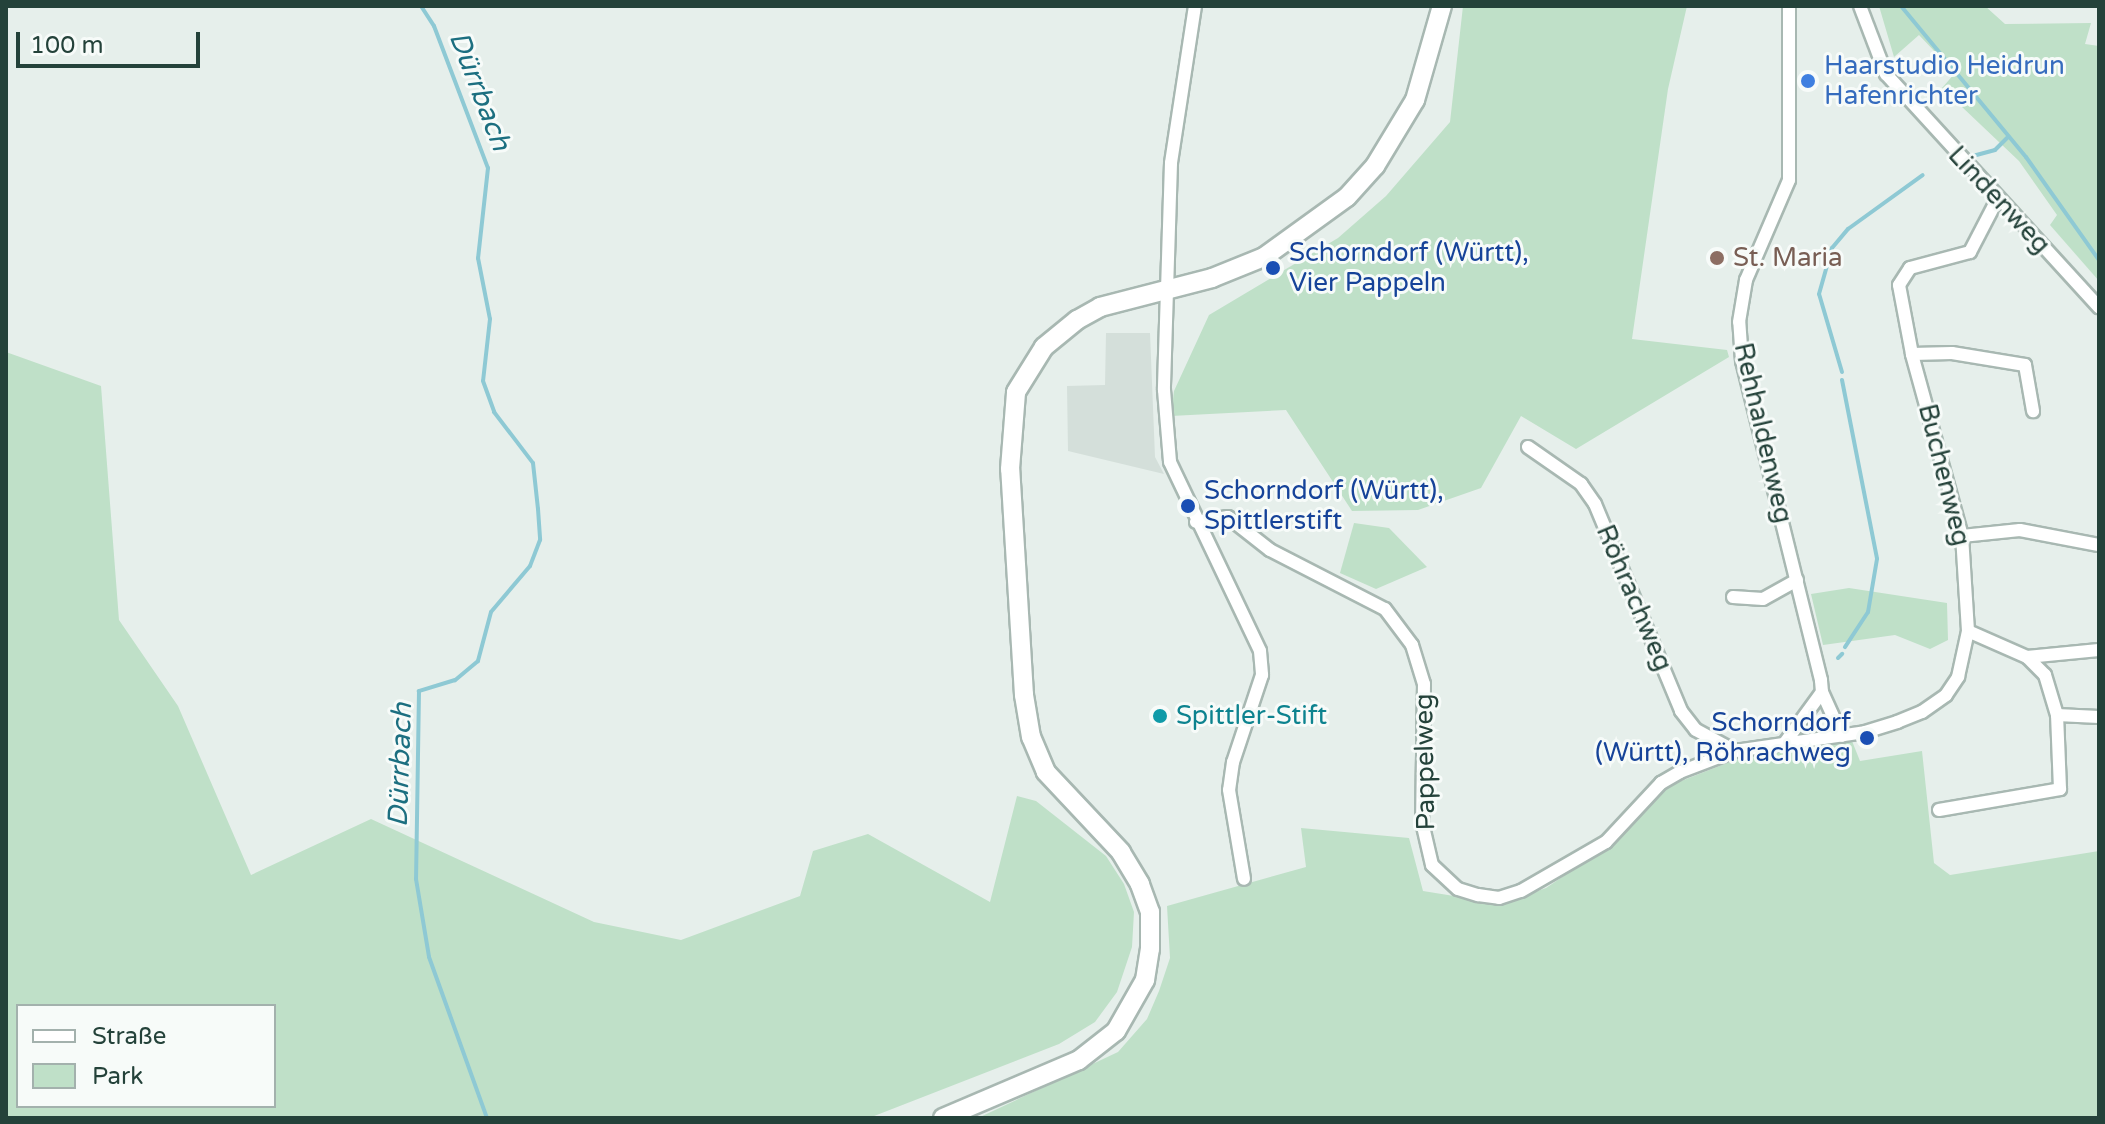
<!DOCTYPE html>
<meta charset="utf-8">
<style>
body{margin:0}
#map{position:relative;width:2105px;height:1124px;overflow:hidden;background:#e6efeb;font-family:"Varela Round",sans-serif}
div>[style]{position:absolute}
.built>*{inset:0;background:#d4dfda}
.green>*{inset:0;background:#bfe0c8}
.stream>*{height:4px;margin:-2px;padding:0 2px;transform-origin:2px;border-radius:2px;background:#8ec9d4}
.roads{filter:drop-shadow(2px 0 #a8b8b2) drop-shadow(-2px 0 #a8b8b2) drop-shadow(0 2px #a8b8b2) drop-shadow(0 -2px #a8b8b2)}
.minor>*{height:12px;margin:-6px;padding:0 6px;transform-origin:6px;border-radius:6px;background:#fff}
.secondary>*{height:18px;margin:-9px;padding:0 9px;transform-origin:9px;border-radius:9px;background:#fff}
.dots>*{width:22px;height:22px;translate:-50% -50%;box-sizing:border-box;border:4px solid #f7fbf9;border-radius:50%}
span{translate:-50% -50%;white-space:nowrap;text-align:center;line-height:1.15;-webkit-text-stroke:6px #f7fbf9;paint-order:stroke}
.shop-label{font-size:26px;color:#366cbe}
.left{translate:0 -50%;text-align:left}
.street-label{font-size:26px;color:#24423a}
.transit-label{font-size:26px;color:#164399}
.right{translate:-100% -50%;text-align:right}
.education-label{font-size:26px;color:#785e54}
.culture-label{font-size:26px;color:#0d838f}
.water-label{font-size:28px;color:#1c6f80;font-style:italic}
.frame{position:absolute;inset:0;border:8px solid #24423a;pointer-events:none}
.legend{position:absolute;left:16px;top:1004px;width:260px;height:104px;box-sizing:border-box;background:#f7fbf9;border:2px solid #a3b1ad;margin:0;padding:10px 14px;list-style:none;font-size:24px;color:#24423a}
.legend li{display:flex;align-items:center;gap:16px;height:40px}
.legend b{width:40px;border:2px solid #a3b1ad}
.scale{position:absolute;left:16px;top:32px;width:184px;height:36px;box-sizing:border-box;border:4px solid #24423a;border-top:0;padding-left:10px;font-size:24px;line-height:28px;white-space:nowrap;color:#24423a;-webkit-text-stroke:6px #f7fbf9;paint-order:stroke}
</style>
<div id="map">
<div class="built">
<div style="clip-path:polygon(1106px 333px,1150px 333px,1155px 457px,1164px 474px,1068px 451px,1067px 386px,1105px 385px)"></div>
</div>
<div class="green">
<div style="clip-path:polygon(1463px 6px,1687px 6px,1668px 89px,1632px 339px,1727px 350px,1729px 357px,1576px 449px,1521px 416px,1481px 488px,1418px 510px,1352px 511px,1286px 410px,1171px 416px,1174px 391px,1209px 315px,1338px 238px,1386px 196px,1450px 122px)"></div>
<div style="clip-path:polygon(1879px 6px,1985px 6px,2005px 24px,2091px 23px,2085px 44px,2099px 46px,2099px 281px,2050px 225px,2057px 215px,2019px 161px,1942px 88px,1955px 73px,1919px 35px,1894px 57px)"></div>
<div style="clip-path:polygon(evenodd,6px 352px,101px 386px,119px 620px,178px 706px,251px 875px,371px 819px,594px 922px,681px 940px,800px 896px,813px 851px,868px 834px,990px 902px,1017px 796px,1036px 801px,1106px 856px,1124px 884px,1134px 912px,1132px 947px,1117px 992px,1095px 1022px,1059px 1044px,869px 1118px,6px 1118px,6px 352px,274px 1006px,274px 1106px,18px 1106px,18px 1006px,274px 1006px)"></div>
<div style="clip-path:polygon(1354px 523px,1389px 528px,1427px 567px,1376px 589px,1340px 573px)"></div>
<div style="clip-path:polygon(1849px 588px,1947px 603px,1948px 640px,1930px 649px,1895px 635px,1823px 645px,1811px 594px)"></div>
<div style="clip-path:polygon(1852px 741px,1860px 761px,1922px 751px,1934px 863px,1950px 875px,2099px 851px,2099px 1118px,978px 1118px,1118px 1052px,1147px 1019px,1159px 991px,1170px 958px,1167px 906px,1306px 867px,1301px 828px,1409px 838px,1423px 891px,1491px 902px,1518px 898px,1546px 888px,1602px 850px,1671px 785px,1740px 758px)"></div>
</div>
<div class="stream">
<div style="left:421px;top:6px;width:24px;rotate:57deg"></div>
<div style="left:434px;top:26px;width:152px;rotate:69.2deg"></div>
<div style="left:488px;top:168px;width:91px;rotate:96.3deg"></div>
<div style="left:478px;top:258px;width:62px;rotate:78.9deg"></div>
<div style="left:490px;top:319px;width:62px;rotate:96.4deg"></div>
<div style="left:483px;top:381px;width:33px;rotate:70deg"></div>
<div style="left:494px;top:412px;width:64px;rotate:52.6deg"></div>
<div style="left:533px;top:463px;width:46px;rotate:83.8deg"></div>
<div style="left:538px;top:509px;width:31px;rotate:86deg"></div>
<div style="left:540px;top:540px;width:28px;rotate:111deg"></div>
<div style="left:530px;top:566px;width:60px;rotate:130.3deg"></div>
<div style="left:491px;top:612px;width:51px;rotate:104.9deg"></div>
<div style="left:478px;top:661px;width:30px;rotate:140deg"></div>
<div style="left:455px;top:680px;width:38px;rotate:163deg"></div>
<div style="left:419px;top:691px;width:188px;rotate:90.9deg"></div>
<div style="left:416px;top:879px;width:79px;rotate:80.5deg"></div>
<div style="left:429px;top:957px;width:171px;rotate:70.2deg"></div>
<div style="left:1901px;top:6px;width:196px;rotate:50.4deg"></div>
<div style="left:2026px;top:157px;width:126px;rotate:54.7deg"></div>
<div style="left:1969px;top:157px;width:27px;rotate:-15deg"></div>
<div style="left:1995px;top:150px;width:18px;rotate:-45deg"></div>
<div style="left:1842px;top:372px;width:81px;rotate:-106.4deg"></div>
<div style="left:1819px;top:294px;width:48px;rotate:-74.2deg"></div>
<div style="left:1832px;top:248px;width:25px;rotate:-50deg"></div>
<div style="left:1848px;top:229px;width:92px;rotate:-35.8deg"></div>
<div style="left:1842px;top:380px;width:182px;rotate:78.9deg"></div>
<div style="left:1877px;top:559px;width:54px;rotate:99.6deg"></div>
<div style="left:1868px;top:612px;width:42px;rotate:123.3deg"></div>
<div style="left:1838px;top:658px;width:6px;rotate:-45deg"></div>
</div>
<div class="roads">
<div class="minor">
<div style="left:1195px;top:6px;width:159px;rotate:98.7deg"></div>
<div style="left:1171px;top:163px;width:227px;rotate:91.8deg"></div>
<div style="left:1164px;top:390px;width:72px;rotate:85.2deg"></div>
<div style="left:1170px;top:462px;width:209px;rotate:64.5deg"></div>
<div style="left:1260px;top:651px;width:24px;rotate:85deg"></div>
<div style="left:1262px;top:675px;width:92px;rotate:108.4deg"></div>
<div style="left:1233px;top:762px;width:28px;rotate:98deg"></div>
<div style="left:1229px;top:790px;width:90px;rotate:80.4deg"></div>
<div style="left:1860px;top:6px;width:73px;rotate:69.1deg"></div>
<div style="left:1886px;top:74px;width:316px;rotate:47.6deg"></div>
<div style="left:1912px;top:354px;width:40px;rotate:-1.4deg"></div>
<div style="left:1952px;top:353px;width:74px;rotate:9.3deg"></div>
<div style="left:2025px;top:365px;width:47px;rotate:80.1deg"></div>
<div style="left:1528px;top:447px;width:65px;rotate:34.9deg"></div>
<div style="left:1581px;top:484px;width:24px;rotate:55deg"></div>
<div style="left:1595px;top:504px;width:224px;rotate:67.4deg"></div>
<div style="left:1681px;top:711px;width:24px;rotate:52deg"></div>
<div style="left:1696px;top:730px;width:44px;rotate:28.3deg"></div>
<div style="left:1196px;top:522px;width:32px;rotate:-9deg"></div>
<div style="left:1228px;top:517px;width:53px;rotate:38.2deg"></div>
<div style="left:1270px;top:550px;width:129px;rotate:27.2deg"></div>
<div style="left:1385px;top:609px;width:45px;rotate:53.1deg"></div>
<div style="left:1412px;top:645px;width:41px;rotate:72.9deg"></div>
<div style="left:1424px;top:684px;width:138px;rotate:90.8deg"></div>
<div style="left:1422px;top:822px;width:44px;rotate:76.9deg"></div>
<div style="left:1432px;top:865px;width:35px;rotate:43deg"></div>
<div style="left:1458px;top:889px;width:21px;rotate:17deg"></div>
<div style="left:1478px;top:895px;width:21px;rotate:8deg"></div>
<div style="left:1499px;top:898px;width:23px;rotate:-18deg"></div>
<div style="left:1521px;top:891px;width:98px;rotate:-30deg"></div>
<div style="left:1606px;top:842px;width:81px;rotate:-47deg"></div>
<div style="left:1661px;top:783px;width:22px;rotate:-30deg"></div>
<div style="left:1680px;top:772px;width:59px;rotate:-20.9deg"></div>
<div style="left:1735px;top:751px;width:131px;rotate:-8.3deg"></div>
<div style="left:1865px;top:732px;width:34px;rotate:-17deg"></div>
<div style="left:1897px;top:722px;width:27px;rotate:-22deg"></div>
<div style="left:1922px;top:712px;width:29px;rotate:-35deg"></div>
<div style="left:1946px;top:695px;width:22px;rotate:-56deg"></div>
<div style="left:1958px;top:677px;width:47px;rotate:-77.7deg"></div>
<div style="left:1968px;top:631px;width:95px;rotate:-93.6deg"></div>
<div style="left:1962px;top:536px;width:189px;rotate:-105.4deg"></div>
<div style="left:1912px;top:354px;width:70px;rotate:-100.7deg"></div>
<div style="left:1899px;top:285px;width:20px;rotate:-57deg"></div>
<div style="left:1910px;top:268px;width:62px;rotate:-14.9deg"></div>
<div style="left:1970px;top:252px;width:61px;rotate:-62.6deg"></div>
<div style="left:1962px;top:536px;width:58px;rotate:-5.9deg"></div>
<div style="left:2020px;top:530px;width:80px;rotate:10.8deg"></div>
<div style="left:1733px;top:597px;width:30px;rotate:4deg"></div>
<div style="left:1763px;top:599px;width:39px;rotate:-29deg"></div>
<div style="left:2027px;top:657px;width:72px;rotate:-5.6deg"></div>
<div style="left:1822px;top:692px;width:48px;rotate:65.6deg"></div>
<div style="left:2057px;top:715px;width:42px;rotate:2.7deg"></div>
<div style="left:1784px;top:744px;width:64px;rotate:-53.8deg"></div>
<div style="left:1822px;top:692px;width:12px;rotate:-95deg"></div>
<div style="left:1821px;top:680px;width:329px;rotate:-103.9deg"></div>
<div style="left:1742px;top:361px;width:39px;rotate:-94deg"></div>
<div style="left:1739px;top:322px;width:43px;rotate:-80.5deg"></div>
<div style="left:1746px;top:280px;width:109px;rotate:-66.7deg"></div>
<div style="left:1789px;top:180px;width:174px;rotate:-90deg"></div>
<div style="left:1939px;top:810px;width:123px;rotate:-9.8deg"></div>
<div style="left:2060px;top:789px;width:74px;rotate:-92.3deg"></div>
<div style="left:2057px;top:715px;width:42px;rotate:-106.7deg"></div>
<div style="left:2045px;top:675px;width:25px;rotate:-135deg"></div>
<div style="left:2027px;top:657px;width:64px;rotate:-156.2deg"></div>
</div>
<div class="secondary">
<div style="left:943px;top:1118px;width:148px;rotate:-23.1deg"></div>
<div style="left:1079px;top:1060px;width:47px;rotate:-38.1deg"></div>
<div style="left:1116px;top:1031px;width:59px;rotate:-60.4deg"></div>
<div style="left:1145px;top:980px;width:31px;rotate:-81deg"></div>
<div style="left:1150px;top:949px;width:37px;rotate:-90deg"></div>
<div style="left:1150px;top:912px;width:30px;rotate:-110deg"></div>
<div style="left:1140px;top:884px;width:37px;rotate:-121deg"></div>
<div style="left:1121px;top:852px;width:110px;rotate:-133.2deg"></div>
<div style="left:1046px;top:772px;width:38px;rotate:-113deg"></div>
<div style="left:1031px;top:737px;width:43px;rotate:-99.5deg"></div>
<div style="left:1024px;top:695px;width:226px;rotate:-93.5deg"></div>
<div style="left:1010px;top:469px;width:77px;rotate:-85.5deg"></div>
<div style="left:1016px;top:392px;width:53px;rotate:-58.1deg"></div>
<div style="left:1044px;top:347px;width:43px;rotate:-39.3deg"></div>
<div style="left:1077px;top:320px;width:26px;rotate:-29deg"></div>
<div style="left:1100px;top:307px;width:116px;rotate:-14.5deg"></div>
<div style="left:1212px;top:278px;width:56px;rotate:-22deg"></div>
<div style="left:1264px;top:257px;width:102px;rotate:-35.9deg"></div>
<div style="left:1347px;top:197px;width:42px;rotate:-47.9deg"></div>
<div style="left:1375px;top:166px;width:77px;rotate:-58.8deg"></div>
<div style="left:1415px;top:100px;width:98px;rotate:-74deg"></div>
</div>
</div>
<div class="dots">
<div style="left:1808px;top:81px;background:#3f7fe0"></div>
<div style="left:1717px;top:258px;background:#8d6e63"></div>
<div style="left:1273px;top:268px;background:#1a4fb4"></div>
<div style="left:1188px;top:506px;background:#1a4fb4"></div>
<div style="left:1160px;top:716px;background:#0f9aa8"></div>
<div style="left:1867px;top:738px;background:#1a4fb4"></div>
</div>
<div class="shop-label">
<span class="left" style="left:1824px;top:81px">Haarstudio Heidrun<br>Hafenrichter</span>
</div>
<div class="street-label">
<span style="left:1999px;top:200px;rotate:47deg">Lindenweg</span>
<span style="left:1763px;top:433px;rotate:77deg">Rehhaldenweg</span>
<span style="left:1944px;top:475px;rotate:76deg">Buchenweg</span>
<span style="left:1634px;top:598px;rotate:67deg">Röhrachweg</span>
<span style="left:1425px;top:762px;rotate:-91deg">Pappelweg</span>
</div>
<div class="transit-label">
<span class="left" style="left:1289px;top:268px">Schorndorf (Württ),<br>Vier Pappeln</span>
<span class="left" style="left:1204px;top:506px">Schorndorf (Württ),<br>Spittlerstift</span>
<span class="right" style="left:1851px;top:738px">Schorndorf<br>(Württ), Röhrachweg</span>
</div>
<div class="education-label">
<span class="left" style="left:1733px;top:258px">St. Maria</span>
</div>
<div class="culture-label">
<span class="left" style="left:1176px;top:716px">Spittler-Stift</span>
</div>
<div class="water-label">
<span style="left:480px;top:91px;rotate:69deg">Dürrbach</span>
<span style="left:400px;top:765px;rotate:-88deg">Dürrbach</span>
</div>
<div class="frame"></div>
<ul class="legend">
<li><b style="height:10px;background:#fff"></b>Straße</li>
<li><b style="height:22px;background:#bfe0c8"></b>Park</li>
</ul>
<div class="scale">100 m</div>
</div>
